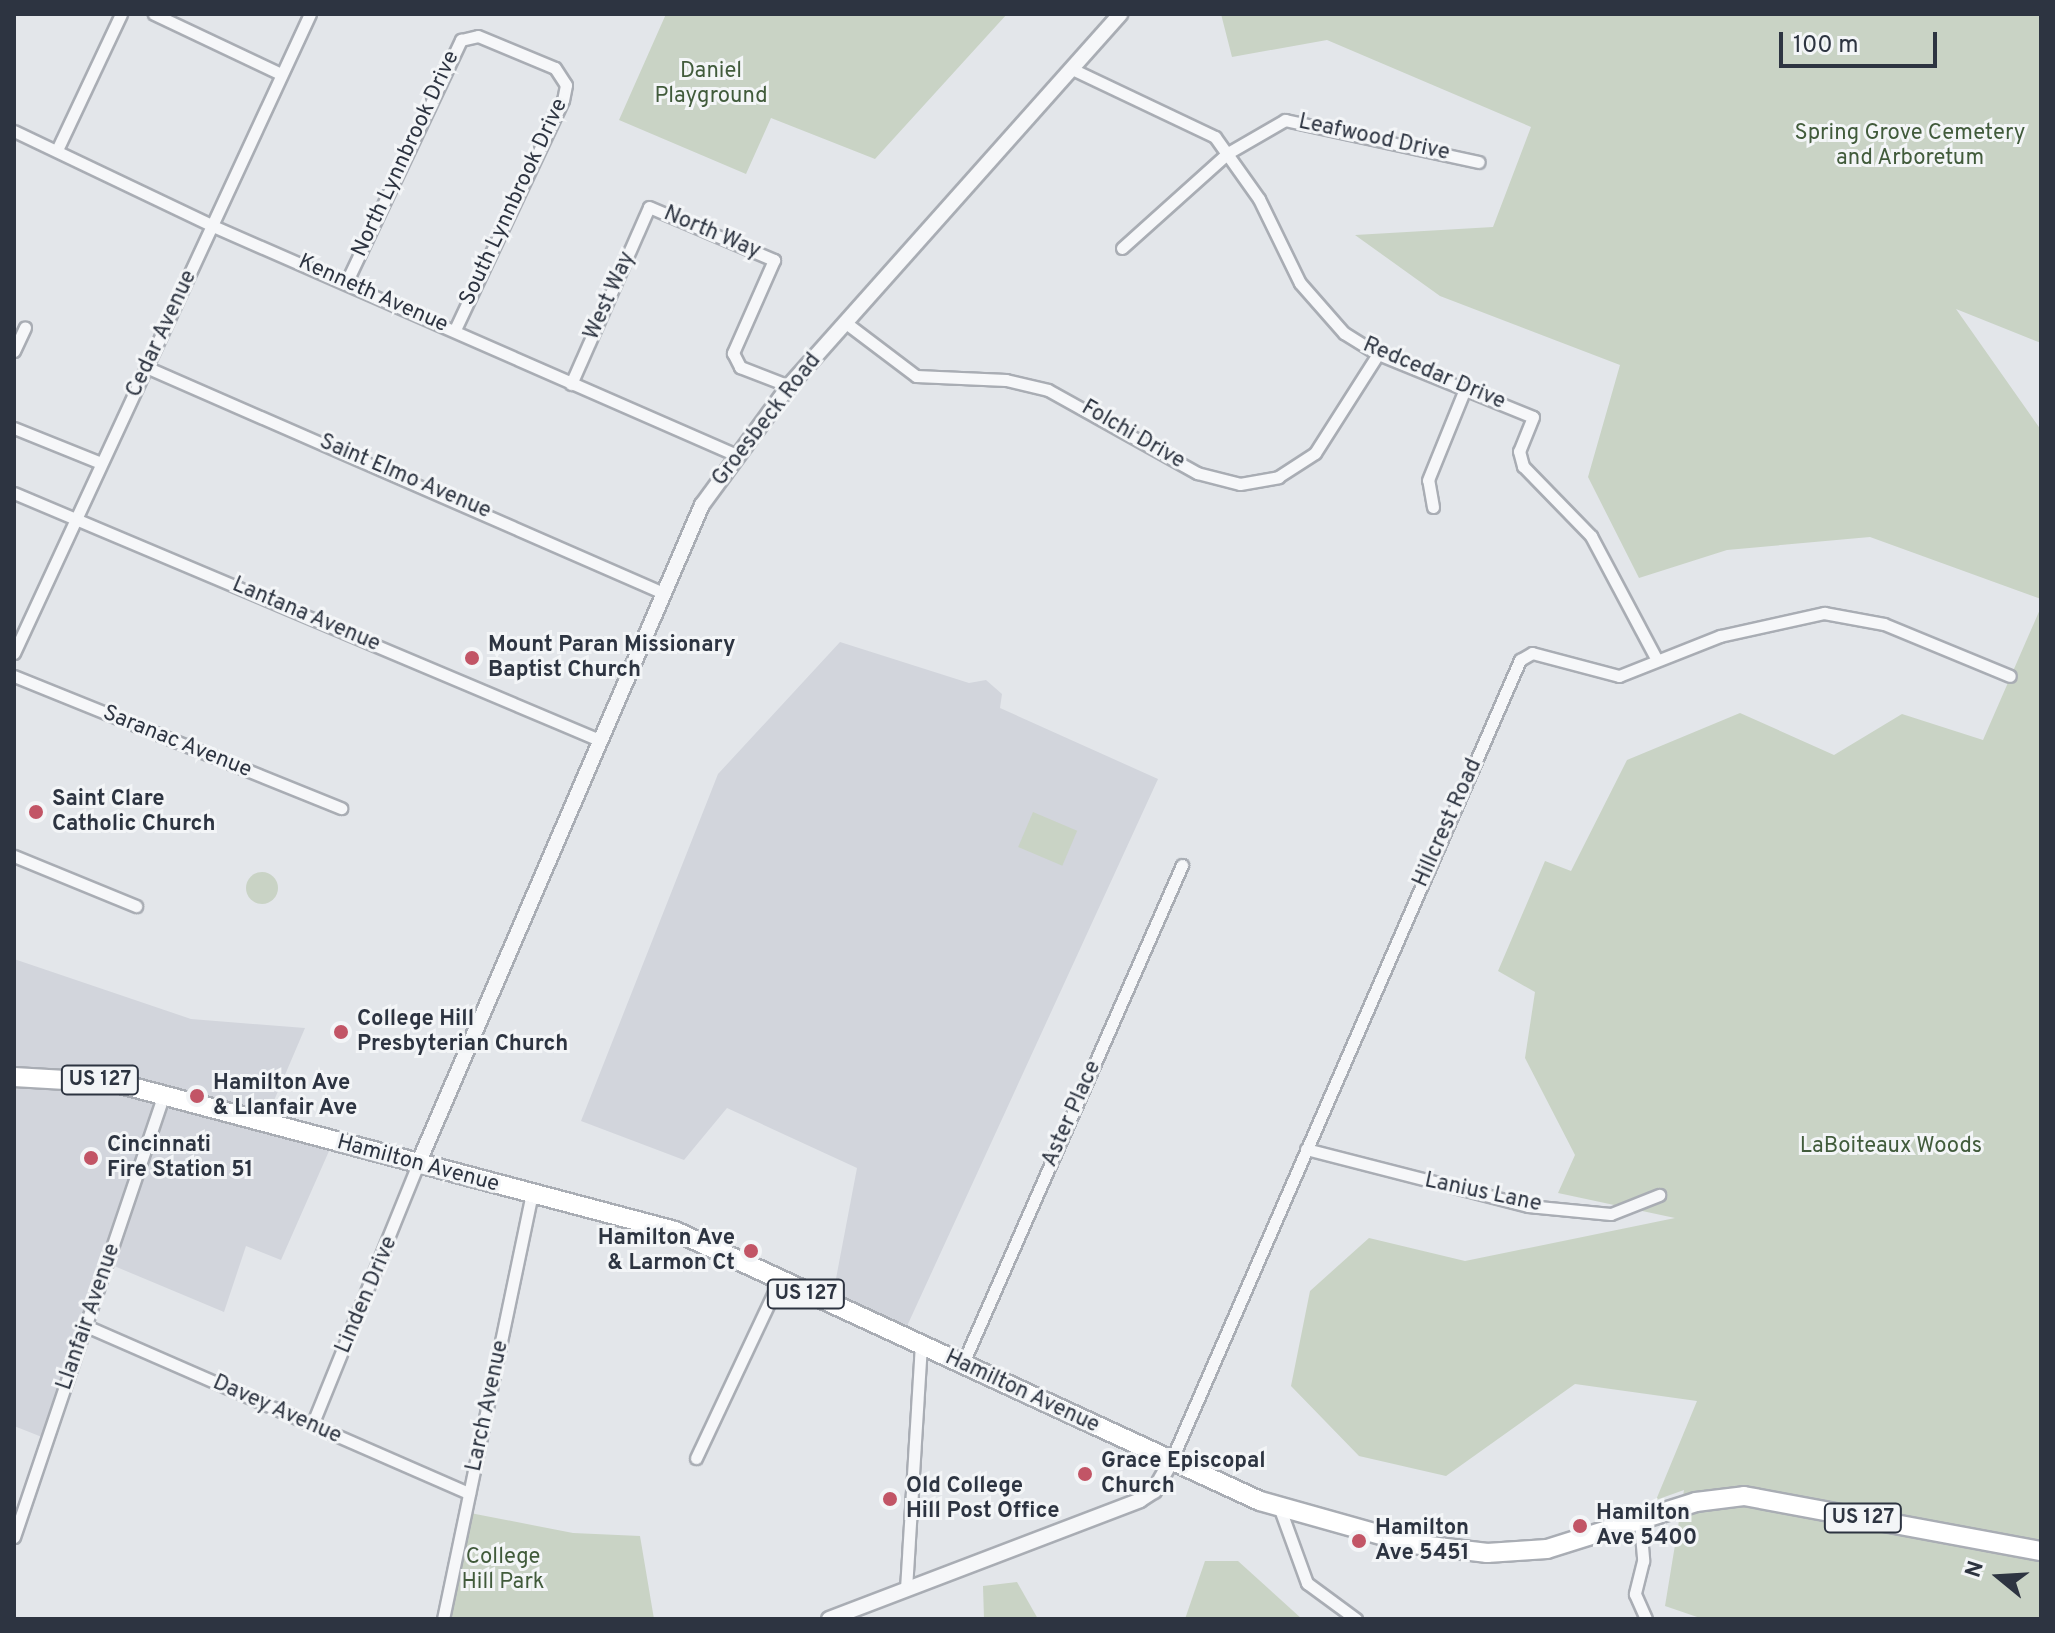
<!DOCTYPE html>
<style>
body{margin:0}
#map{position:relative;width:2055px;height:1633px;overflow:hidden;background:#e3e6ea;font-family:Overpass,sans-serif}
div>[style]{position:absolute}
.built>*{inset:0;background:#d2d5dc}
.green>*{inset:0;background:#c9d3c5;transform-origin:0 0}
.round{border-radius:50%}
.roads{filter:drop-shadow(2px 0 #a9adb4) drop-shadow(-2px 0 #a9adb4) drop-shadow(0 2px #a9adb4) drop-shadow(0 -2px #a9adb4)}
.minor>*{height:11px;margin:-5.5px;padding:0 5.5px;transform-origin:5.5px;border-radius:5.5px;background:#f6f7f9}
.tertiary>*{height:14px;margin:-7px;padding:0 7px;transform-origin:7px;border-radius:7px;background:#f6f7f9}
.primary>*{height:18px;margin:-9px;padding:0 9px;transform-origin:9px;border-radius:9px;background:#fff}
.dots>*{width:22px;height:22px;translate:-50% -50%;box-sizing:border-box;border:4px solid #f3f5f7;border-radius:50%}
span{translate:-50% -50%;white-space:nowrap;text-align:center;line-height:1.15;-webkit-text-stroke:6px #f3f5f7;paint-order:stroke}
.shield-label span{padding:2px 6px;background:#f3f5f7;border:2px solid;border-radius:6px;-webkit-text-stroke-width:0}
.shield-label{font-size:20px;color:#2d3441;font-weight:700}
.park-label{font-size:22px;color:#415b3b}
.street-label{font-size:22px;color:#2d3441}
.poi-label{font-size:22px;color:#2d3441;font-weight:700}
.left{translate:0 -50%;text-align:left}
.right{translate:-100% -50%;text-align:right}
.frame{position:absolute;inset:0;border:16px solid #2d3441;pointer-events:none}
.north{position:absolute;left:1959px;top:1537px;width:80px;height:80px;-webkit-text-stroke:6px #f3f5f7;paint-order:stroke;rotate:288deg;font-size:22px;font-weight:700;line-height:32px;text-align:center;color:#2d3441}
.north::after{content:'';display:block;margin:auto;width:28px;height:36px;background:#2d3441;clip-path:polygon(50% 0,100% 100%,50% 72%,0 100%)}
.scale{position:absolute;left:1779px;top:32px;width:158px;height:36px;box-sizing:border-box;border:4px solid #2d3441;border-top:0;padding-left:10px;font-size:24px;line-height:28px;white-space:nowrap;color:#2d3441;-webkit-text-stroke:6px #f3f5f7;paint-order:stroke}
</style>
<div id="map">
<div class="built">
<div style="clip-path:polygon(840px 642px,969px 683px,986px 680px,1002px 694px,1000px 708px,1158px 779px,902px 1337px,831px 1305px,857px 1168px,727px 1108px,684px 1160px,581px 1121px,718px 774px)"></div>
<div style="clip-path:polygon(14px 959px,191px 1019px,305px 1028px,264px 1124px,333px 1142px,281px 1260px,246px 1246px,224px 1312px,107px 1263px,47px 1439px,14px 1426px)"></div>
</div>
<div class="green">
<div style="clip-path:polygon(666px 14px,1007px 14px,875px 159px,771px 118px,746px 174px,619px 120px)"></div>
<div style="clip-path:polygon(1221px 14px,2041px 14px,2041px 343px,1956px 309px,2041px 430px,2041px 599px,1870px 537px,1727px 550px,1639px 578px,1588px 477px,1620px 365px,1440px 296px,1355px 235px,1493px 227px,1531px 127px,1327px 40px,1232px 57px)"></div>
<div style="clip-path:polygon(2041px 607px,2041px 1619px,1703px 1619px,1665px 1606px,1684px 1490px,1656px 1500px,1697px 1401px,1575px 1384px,1446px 1476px,1359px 1456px,1291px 1386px,1310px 1291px,1369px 1238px,1465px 1261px,1675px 1218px,1558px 1193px,1575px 1155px,1525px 1058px,1535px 992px,1498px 971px,1545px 861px,1571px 871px,1627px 760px,1740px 713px,1834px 755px,1902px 714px,1983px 740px)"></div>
<div style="left:1033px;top:812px;width:48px;height:38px;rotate:23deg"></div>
<div class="round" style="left:246px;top:872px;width:32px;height:32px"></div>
<div style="clip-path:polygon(465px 1512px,573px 1533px,640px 1536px,654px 1619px,444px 1619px)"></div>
<div style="clip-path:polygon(1205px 1561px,1238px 1561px,1302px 1619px,1185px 1619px)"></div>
<div style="clip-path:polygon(1017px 1582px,1038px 1619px,984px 1619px,983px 1586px)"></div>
</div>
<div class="roads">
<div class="minor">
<div style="left:154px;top:14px;width:140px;rotate:25.3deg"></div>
<div style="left:1072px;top:69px;width:158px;rotate:25.4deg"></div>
<div style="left:1215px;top:137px;width:76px;rotate:54.6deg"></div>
<div style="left:1259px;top:199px;width:93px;rotate:64deg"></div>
<div style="left:1300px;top:283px;width:67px;rotate:48.7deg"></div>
<div style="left:1344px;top:333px;width:40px;rotate:32deg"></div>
<div style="left:1378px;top:354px;width:167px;rotate:22.1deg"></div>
<div style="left:1533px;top:417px;width:37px;rotate:112deg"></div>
<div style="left:1519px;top:451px;width:16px;rotate:75deg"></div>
<div style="left:1523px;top:466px;width:98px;rotate:45.8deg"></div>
<div style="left:1591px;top:536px;width:140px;rotate:62deg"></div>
<div style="left:14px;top:131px;width:221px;rotate:25.5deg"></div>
<div style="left:213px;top:226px;width:569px;rotate:23.64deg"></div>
<div style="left:57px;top:150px;width:150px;rotate:-64.8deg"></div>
<div style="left:1122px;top:248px;width:142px;rotate:-41.9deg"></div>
<div style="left:1228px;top:153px;width:66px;rotate:-30.1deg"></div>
<div style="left:1285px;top:120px;width:198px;rotate:12.2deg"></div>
<div style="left:347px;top:281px;width:267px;rotate:-64.7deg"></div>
<div style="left:461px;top:40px;width:17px;rotate:-13deg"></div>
<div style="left:478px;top:36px;width:83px;rotate:22.6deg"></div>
<div style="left:555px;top:68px;width:20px;rotate:57deg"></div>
<div style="left:566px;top:85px;width:15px;rotate:101deg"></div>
<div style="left:563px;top:100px;width:254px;rotate:115.2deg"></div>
<div style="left:846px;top:323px;width:88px;rotate:37.1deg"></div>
<div style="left:916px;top:376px;width:90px;rotate:2.5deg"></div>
<div style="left:1006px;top:380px;width:43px;rotate:13.4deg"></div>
<div style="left:1048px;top:390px;width:171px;rotate:29.1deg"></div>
<div style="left:1197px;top:473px;width:44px;rotate:14.3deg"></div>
<div style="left:1240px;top:484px;width:39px;rotate:-10deg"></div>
<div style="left:1278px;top:477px;width:44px;rotate:-33deg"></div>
<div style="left:1315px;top:453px;width:117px;rotate:-57.5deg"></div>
<div style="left:14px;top:351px;width:26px;rotate:-65deg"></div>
<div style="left:146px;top:367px;width:562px;rotate:23.6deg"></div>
<div style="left:571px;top:384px;width:193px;rotate:-66.2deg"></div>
<div style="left:649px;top:207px;width:136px;rotate:23deg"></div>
<div style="left:774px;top:260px;width:102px;rotate:113.8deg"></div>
<div style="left:733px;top:353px;width:16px;rotate:63deg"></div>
<div style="left:740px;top:367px;width:53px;rotate:21.2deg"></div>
<div style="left:14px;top:428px;width:94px;rotate:21.9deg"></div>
<div style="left:14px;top:493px;width:633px;rotate:22.88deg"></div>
<div style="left:1433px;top:507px;width:27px;rotate:-100deg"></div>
<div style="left:1428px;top:480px;width:98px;rotate:-67.9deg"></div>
<div style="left:14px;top:653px;width:704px;rotate:-65.15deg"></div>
<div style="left:14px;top:676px;width:353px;rotate:22deg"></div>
<div style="left:14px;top:856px;width:132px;rotate:22.3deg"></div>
<div style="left:1306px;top:1149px;width:229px;rotate:14.4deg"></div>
<div style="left:1528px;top:1206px;width:83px;rotate:5.5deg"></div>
<div style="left:1611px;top:1214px;width:52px;rotate:-21.6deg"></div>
<div style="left:86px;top:1326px;width:418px;rotate:23.6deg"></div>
<div style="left:963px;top:1363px;width:544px;rotate:-66.26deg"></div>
<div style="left:312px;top:1425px;width:282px;rotate:-67.9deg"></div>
<div style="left:696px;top:1458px;width:195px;rotate:-64.8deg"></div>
<div style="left:1171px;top:1461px;width:874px;rotate:-66.46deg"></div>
<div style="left:1520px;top:660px;width:14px;rotate:-30deg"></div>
<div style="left:1532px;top:653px;width:90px;rotate:14.8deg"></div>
<div style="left:1619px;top:676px;width:109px;rotate:-21.6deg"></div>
<div style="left:1720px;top:636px;width:107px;rotate:-12.5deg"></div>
<div style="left:1824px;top:613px;width:61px;rotate:10.4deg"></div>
<div style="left:1884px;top:624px;width:136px;rotate:22.4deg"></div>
<div style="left:1280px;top:1509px;width:79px;rotate:70deg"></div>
<div style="left:1307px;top:1583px;width:61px;rotate:36.3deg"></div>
<div style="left:1640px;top:1523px;width:38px;rotate:85deg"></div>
<div style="left:1643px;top:1561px;width:34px;rotate:104deg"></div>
<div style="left:1635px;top:1594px;width:27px;rotate:66deg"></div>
<div style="left:14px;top:1537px;width:465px;rotate:-71.3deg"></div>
<div style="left:906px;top:1589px;width:243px;rotate:-86.5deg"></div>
<div style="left:443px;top:1619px;width:434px;rotate:-78.2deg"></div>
</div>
<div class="tertiary">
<div style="left:418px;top:1164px;width:718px;rotate:-66.69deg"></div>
<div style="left:702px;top:505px;width:147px;rotate:-53.8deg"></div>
<div style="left:789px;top:386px;width:498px;rotate:-48.3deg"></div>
<div style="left:829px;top:1619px;width:333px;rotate:-20.9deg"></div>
<div style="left:1140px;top:1500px;width:17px;rotate:-33deg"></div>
<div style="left:1154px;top:1491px;width:34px;rotate:-60deg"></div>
</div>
<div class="primary">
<div style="left:14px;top:1077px;width:103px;rotate:3.3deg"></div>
<div style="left:117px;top:1083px;width:577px;rotate:14.85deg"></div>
<div style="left:675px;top:1231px;width:644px;rotate:24.78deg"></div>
<div style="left:1260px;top:1501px;width:159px;rotate:15.7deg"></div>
<div style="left:1413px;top:1544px;width:75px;rotate:6.9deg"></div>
<div style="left:1487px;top:1553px;width:60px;rotate:-3.8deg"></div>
<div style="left:1547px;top:1549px;width:156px;rotate:-17.5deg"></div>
<div style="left:1696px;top:1502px;width:48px;rotate:-7.1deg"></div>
<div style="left:1744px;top:1496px;width:302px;rotate:10.5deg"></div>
</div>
</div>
<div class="dots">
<div style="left:472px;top:658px;background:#c25566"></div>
<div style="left:36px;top:812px;background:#c25566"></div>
<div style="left:341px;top:1032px;background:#c25566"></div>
<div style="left:197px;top:1096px;background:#c25566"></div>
<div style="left:91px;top:1158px;background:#c25566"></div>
<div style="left:751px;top:1251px;background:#c25566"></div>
<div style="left:1085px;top:1474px;background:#c25566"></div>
<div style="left:890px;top:1499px;background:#c25566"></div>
<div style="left:1580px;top:1526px;background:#c25566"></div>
<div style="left:1359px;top:1541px;background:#c25566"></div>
</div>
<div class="shield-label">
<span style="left:100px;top:1080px">US 127</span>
<span style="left:806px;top:1294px">US 127</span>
<span style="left:1863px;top:1518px">US 127</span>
</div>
<div class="park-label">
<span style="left:711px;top:84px">Daniel<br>Playground</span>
<span style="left:1910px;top:146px">Spring Grove Cemetery<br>and Arboretum</span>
<span style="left:1891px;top:1147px">LaBoiteaux Woods</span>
<span style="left:503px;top:1570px">College<br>Hill Park</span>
</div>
<div class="street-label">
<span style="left:1374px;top:138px;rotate:12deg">Leafwood Drive</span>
<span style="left:406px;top:154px;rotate:-65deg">North Lynnbrook Drive</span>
<span style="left:514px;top:202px;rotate:-65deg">South Lynnbrook Drive</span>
<span style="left:712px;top:233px;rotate:23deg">North Way</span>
<span style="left:373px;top:294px;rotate:24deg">Kenneth Avenue</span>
<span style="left:610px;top:296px;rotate:-66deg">West Way</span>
<span style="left:162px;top:334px;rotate:-65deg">Cedar Avenue</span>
<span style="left:1434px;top:374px;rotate:23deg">Redcedar Drive</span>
<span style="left:767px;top:420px;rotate:-52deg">Groesbeck Road</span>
<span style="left:1133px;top:435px;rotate:30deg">Folchi Drive</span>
<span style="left:405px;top:477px;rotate:23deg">Saint Elmo Avenue</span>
<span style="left:306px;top:615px;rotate:23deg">Lantana Avenue</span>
<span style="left:177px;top:742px;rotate:22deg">Saranac Avenue</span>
<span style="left:1448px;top:823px;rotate:-66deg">Hillcrest Road</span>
<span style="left:1072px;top:1114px;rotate:-66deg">Aster Place</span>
<span style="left:418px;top:1164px;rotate:15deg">Hamilton Avenue</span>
<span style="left:1483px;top:1193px;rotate:12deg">Lanius Lane</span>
<span style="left:367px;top:1295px;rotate:-67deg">Linden Drive</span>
<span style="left:89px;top:1317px;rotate:-71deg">Llanfair Avenue</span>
<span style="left:1022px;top:1392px;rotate:25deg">Hamilton Avenue</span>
<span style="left:488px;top:1406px;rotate:-78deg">Larch Avenue</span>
<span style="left:277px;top:1410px;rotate:24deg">Davey Avenue</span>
</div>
<div class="poi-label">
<span class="left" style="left:488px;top:658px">Mount Paran Missionary<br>Baptist Church</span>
<span class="left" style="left:52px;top:812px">Saint Clare<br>Catholic Church</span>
<span class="left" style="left:357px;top:1032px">College Hill<br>Presbyterian Church</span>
<span class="left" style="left:213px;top:1096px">Hamilton Ave<br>&amp; Llanfair Ave</span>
<span class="left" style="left:107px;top:1158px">Cincinnati<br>Fire Station 51</span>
<span class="right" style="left:735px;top:1251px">Hamilton Ave<br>&amp; Larmon Ct</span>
<span class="left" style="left:1101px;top:1474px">Grace Episcopal<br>Church</span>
<span class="left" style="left:906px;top:1499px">Old College<br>Hill Post Office</span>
<span class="left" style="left:1596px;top:1526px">Hamilton<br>Ave 5400</span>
<span class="left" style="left:1375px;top:1541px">Hamilton<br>Ave 5451</span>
</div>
<div class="frame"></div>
<div class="north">N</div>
<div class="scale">100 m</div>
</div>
